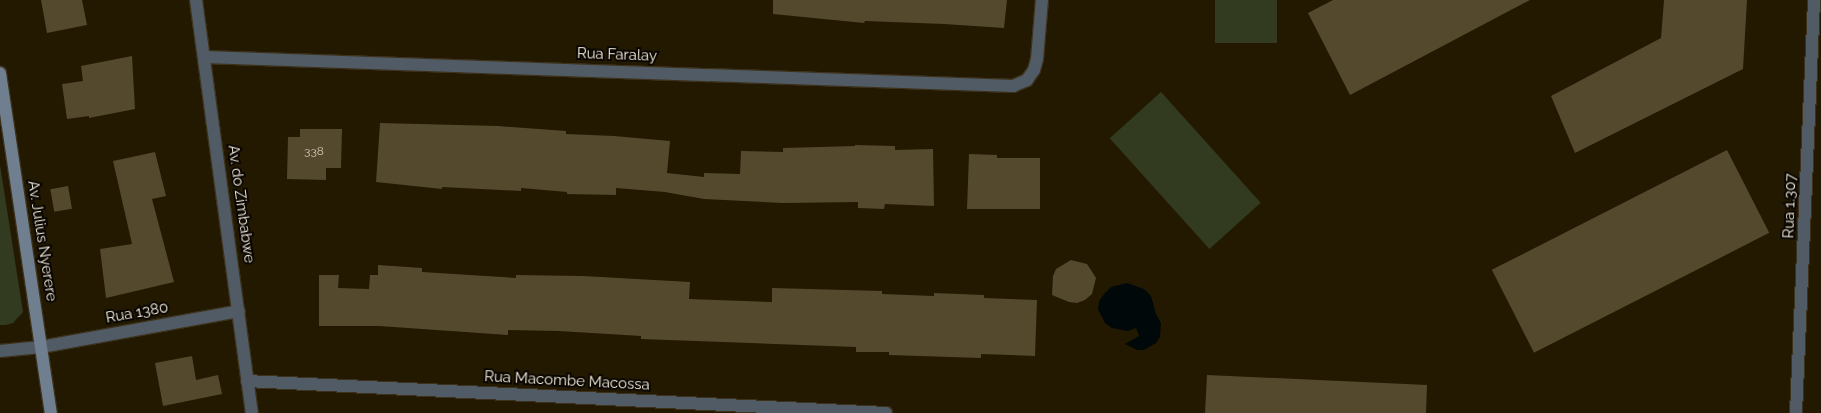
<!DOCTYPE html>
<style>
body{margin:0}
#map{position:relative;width:1821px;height:413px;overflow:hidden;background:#231901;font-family:Raleway,sans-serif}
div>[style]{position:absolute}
.green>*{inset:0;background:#323a20;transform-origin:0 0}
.water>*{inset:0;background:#00080a}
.building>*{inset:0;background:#54492d;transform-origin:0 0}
.roads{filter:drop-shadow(1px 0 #3c321c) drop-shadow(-1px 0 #3c321c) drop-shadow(0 1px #3c321c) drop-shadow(0 -1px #3c321c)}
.street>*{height:12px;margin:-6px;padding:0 6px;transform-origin:6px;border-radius:6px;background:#515b65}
.secondary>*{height:12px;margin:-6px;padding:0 6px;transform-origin:6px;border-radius:6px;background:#707f8f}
span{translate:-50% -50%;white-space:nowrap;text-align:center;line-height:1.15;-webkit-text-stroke:4px #090500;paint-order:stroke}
.number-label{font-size:12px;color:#ccc4b2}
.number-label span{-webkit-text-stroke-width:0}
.street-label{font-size:15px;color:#f4edde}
</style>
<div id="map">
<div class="green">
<div style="left:1215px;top:0;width:62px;height:43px"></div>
<div style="left:1161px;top:92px;width:149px;height:69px;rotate:48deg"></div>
<div style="clip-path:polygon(0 165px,23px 312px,13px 323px,6px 325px,0 325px)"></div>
</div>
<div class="water">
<div style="clip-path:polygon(1127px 283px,1144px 289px,1151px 296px,1156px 314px,1161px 323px,1160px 337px,1156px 343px,1144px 350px,1137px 350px,1125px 344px,1139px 336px,1136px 328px,1128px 331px,1112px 328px,1105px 323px,1098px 309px,1099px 301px,1105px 293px,1111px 287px)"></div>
</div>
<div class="building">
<div style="clip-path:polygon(41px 0,82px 0,87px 25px,47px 33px)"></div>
<div style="clip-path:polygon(773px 0,1007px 0,1004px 28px,944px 24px,865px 21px,864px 23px,773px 14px)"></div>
<div style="clip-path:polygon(1333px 0,1530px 0,1350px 95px,1308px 13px)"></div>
<div style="clip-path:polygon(1664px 0,1747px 0,1743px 69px,1575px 153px,1551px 96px,1661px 38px)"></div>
<div style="clip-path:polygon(132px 56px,135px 109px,89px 118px,89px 116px,67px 119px,62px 84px,83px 81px,81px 66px)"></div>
<div style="clip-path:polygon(380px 123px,498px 126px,566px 131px,566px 134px,614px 136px,670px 141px,667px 173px,704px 177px,704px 173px,740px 174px,741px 151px,783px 152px,783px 148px,855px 146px,855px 145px,895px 146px,895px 150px,933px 149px,934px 206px,885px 204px,884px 209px,858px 208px,858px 202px,784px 203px,704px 199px,665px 192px,616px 188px,616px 195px,567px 194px,567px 192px,521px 188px,521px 191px,442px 187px,442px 189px,376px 182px)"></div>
<div style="clip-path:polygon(300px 129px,342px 129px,341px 168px,326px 168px,326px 180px,287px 179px,288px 137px,300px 137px)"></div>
<div style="left:1727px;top:150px;width:93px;height:264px;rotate:63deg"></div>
<div style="clip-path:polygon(155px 152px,166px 196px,152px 199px,174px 282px,106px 298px,100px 249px,132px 244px,113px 161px)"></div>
<div style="clip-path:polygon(969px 154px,997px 155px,997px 158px,1040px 158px,1040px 209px,967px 209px)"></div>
<div style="left:68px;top:186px;width:23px;height:18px;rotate:80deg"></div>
<div style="clip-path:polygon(1071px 260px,1087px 264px,1096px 278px,1092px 294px,1085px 300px,1077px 303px,1069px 302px,1052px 295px,1053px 276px,1056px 269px)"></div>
<div style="clip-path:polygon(378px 265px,422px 268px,422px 272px,516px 278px,516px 275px,583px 276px,690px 282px,689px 299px,772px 302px,772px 288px,882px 291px,882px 294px,934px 296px,934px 293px,984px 295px,984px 298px,1037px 300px,1035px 356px,981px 354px,981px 358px,889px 355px,889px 352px,856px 352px,856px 347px,641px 339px,641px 336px,559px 331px,508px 330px,508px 335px,379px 326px,319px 326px,319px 275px,339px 275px,338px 288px,369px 289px,370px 275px,378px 275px)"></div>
<div style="clip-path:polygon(192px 356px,196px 380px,218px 375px,222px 394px,163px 406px,155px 363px)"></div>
<div style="clip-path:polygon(1207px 375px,1427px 385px,1426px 413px,1205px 413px)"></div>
</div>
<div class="roads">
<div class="street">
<div style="left:196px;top:0;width:417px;rotate:82.3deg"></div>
<div style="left:205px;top:57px;width:809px;rotate:2.06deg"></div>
<div style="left:1013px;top:86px;width:15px;rotate:-23deg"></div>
<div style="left:1027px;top:80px;width:12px;rotate:-55deg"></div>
<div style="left:1034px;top:70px;width:11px;rotate:-75deg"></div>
<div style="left:1037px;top:59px;width:59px;rotate:-85.2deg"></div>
<div style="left:0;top:351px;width:41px;rotate:-5.6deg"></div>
<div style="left:41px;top:347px;width:201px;rotate:-10.3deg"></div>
<div style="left:247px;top:381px;width:640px;rotate:2.87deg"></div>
<div style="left:1796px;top:413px;width:413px;rotate:-87.5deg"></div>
</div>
<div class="secondary">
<div style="left:0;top:73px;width:344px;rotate:81.5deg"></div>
</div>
</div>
<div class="number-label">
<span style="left:314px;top:152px">338</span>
</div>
<div class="street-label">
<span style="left:617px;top:55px;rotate:2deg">Rua Faralay</span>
<span style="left:241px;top:204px;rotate:82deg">Av. do Zimbabwe</span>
<span style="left:1790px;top:206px;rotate:-88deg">Rua 1.307</span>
<span style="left:42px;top:241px;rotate:81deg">Av. Julius Nyerere</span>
<span style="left:137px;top:313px;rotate:-10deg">Rua 1380</span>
<span style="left:567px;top:381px;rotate:3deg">Rua Macombe Macossa</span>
</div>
</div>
